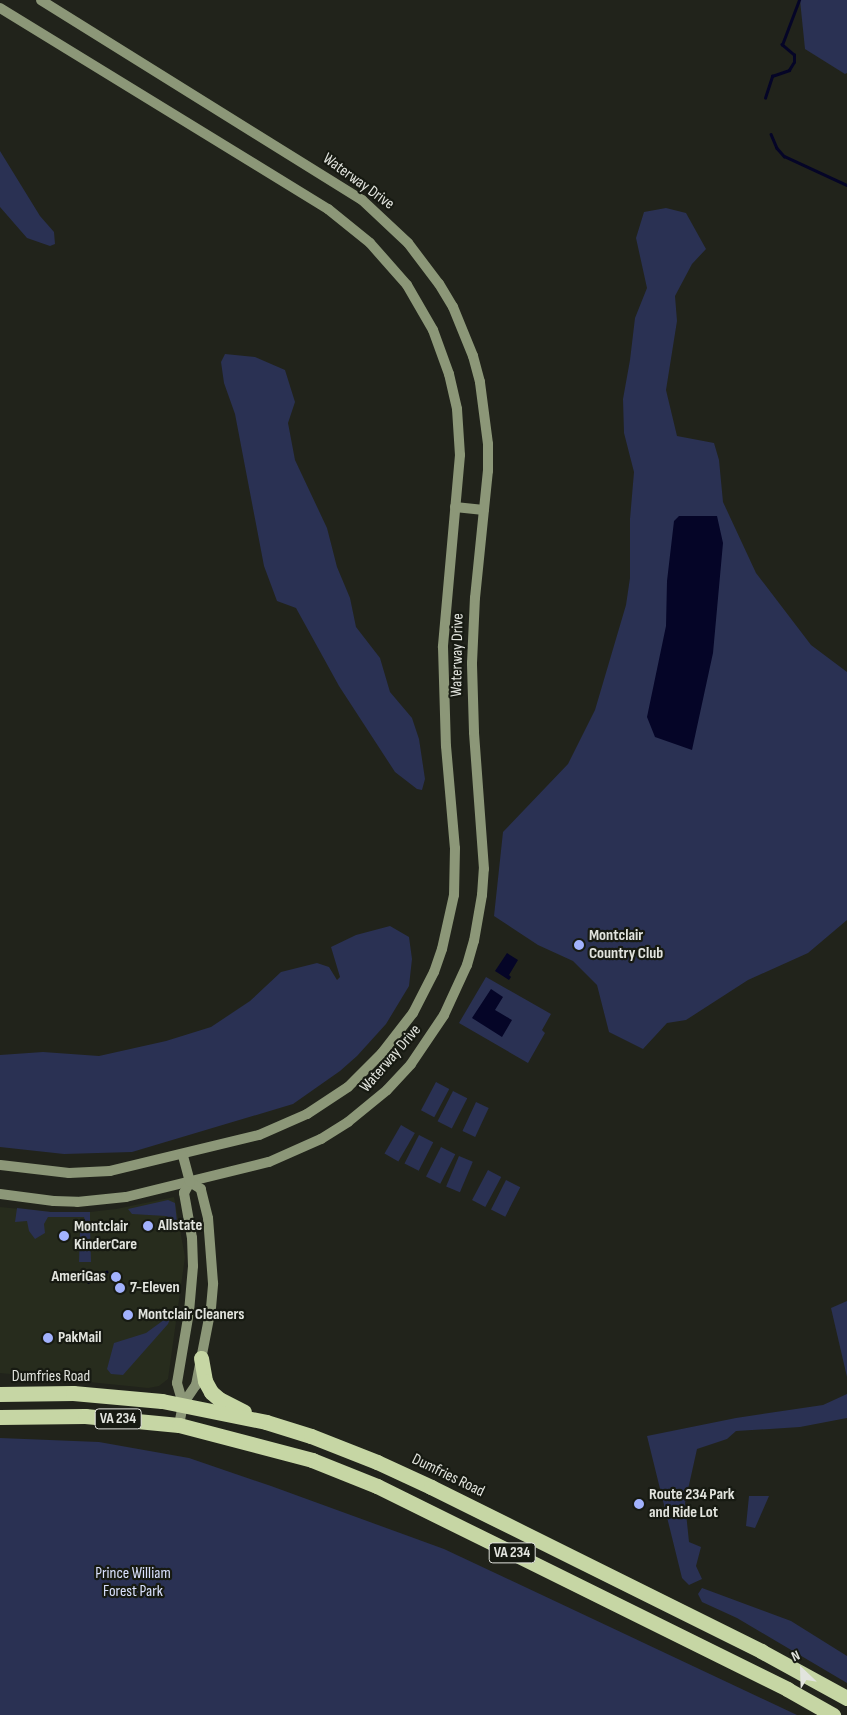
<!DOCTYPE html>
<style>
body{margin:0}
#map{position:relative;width:847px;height:1715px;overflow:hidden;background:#21231b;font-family:"Sofia Sans Condensed",sans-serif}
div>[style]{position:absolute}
.built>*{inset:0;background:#272c1d}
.green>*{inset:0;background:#2a3153;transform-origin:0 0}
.water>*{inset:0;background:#050527}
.stream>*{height:2.5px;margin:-1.25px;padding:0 1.25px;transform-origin:1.25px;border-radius:1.25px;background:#050527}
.secondary>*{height:10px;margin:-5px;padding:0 5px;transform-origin:5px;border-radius:5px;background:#8c9778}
.highway>*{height:15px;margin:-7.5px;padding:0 7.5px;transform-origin:7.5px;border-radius:7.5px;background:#c6d6a4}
.dots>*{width:14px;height:14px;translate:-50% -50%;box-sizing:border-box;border:2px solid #171a12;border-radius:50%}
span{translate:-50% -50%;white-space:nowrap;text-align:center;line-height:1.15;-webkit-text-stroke:4.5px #171a12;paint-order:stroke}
.shield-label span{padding:1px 4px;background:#171a12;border:1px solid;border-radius:4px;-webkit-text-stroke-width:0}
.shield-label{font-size:15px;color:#e2e4de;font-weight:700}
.street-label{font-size:16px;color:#e2e4de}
.poi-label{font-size:16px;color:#e2e4de;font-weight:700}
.left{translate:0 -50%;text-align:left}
.right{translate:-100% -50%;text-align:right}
.park-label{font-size:16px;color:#d9e0fc}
.north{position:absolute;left:777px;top:1645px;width:50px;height:50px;-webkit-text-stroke:4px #171a12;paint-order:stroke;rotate:336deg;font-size:14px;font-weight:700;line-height:20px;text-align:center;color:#e2e4de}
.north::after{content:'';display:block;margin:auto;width:18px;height:22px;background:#e2e4de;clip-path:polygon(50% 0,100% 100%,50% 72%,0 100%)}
</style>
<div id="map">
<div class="built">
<div style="clip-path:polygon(174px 1197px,185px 1257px,168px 1379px,159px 1386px,148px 1388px,0 1373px,0 1207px,51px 1212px,90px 1212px,116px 1209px)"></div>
</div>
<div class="green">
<div style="clip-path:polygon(800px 0,847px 0,847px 73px,845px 74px,805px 49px)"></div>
<div style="clip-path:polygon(0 151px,40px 216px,54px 232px,55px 244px,50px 246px,27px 238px,0 207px)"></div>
<div style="clip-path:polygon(666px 208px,686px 213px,706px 249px,692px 264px,675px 296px,677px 321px,666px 390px,677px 436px,714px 443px,719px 460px,723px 502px,756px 573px,811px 645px,847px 672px,847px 920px,808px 953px,748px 980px,686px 1020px,667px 1023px,643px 1049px,609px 1032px,597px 985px,573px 961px,538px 945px,494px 916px,503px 832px,568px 764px,595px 710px,626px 605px,630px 578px,630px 519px,634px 472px,624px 433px,623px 399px,630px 360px,635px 318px,647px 288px,636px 238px,644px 212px)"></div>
<div style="clip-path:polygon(225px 354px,255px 357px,285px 370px,295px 402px,288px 423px,295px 460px,327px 528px,337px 567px,350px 598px,356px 627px,380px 658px,390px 692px,412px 718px,419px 739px,425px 779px,422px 790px,417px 789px,395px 772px,339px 686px,296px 608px,277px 601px,264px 566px,235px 414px,224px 383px,221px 362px)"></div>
<div style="clip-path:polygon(390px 926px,409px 937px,412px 959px,409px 986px,386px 1024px,357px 1056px,340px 1071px,293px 1104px,132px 1152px,64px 1154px,0 1147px,0 1055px,43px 1052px,99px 1056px,166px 1041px,211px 1027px,250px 1001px,281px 972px,317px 963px,329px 967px,337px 980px,340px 977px,331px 947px,356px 935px)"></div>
<div style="clip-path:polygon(486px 977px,551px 1014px,542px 1030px,545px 1033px,528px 1063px,459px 1023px)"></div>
<div style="left:436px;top:1082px;width:15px;height:32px;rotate:28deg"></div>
<div style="left:453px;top:1091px;width:16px;height:34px;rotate:27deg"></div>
<div style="left:476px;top:1102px;width:14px;height:32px;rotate:25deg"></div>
<div style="left:401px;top:1125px;width:16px;height:33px;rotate:30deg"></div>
<div style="left:419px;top:1135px;width:16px;height:32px;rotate:27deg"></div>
<div style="left:441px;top:1147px;width:16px;height:33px;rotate:27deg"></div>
<div style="left:459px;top:1156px;width:15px;height:33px;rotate:23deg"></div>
<div style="left:488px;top:1170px;width:15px;height:34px;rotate:28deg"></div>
<div style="left:506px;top:1180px;width:16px;height:33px;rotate:27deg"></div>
<div style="clip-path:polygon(168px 1200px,175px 1203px,177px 1222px,166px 1216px,132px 1214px,128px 1209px)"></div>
<div style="clip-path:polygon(17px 1208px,51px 1212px,90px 1212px,90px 1221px,85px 1221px,84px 1217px,48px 1217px,44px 1224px,45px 1233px,35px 1239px,29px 1231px,27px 1221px,15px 1222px)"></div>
<div style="clip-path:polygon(90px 1227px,91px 1262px,79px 1262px,80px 1232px,82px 1228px)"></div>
<div style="clip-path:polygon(847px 1301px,847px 1377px,831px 1308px)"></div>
<div style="clip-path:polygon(172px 1314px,168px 1324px,123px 1375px,111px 1374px,107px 1369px,114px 1343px,146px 1333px)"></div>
<div style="clip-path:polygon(847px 1394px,847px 1418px,800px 1427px,736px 1431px,727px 1439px,697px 1449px,685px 1503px,689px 1542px,701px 1547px,696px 1566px,702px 1579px,689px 1585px,682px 1578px,647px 1436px,736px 1418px,823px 1405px)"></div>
<div style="clip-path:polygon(0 1438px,99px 1442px,189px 1458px,271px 1486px,444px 1549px,797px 1715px,0 1715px)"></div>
<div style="clip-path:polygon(749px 1496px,769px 1496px,755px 1528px,746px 1526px)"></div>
<div style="clip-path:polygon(702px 1588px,791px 1621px,847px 1656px,847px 1683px,737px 1618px,702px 1602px,698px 1594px)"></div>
</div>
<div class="water">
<div style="clip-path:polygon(679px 516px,717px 516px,723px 543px,713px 653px,692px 750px,655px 737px,647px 717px,666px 626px,667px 581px,674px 521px)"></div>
<div style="clip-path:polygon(507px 953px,518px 960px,509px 975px,511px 977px,509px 980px,495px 971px)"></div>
<div style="clip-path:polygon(491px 989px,503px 997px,495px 1010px,512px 1020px,502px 1037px,472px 1018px)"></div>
</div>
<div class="stream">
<div style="left:765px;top:98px;width:23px;rotate:-72deg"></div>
<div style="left:772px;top:76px;width:18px;rotate:-19deg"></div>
<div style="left:789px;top:70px;width:9px;rotate:-58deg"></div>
<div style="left:794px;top:62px;width:7px;rotate:-90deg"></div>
<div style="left:794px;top:55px;width:16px;rotate:-140deg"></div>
<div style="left:782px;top:45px;width:48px;rotate:-69.3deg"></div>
<div style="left:771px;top:134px;width:15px;rotate:67deg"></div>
<div style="left:777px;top:148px;width:11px;rotate:49deg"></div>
<div style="left:784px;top:156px;width:69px;rotate:24.7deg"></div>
<div style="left:88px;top:1282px;width:21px;rotate:-29deg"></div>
</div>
<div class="secondary">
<div style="left:0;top:8px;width:385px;rotate:31.5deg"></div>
<div style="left:328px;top:209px;width:54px;rotate:39deg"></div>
<div style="left:370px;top:243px;width:56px;rotate:48.6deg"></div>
<div style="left:407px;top:285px;width:52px;rotate:60deg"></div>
<div style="left:433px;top:330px;width:47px;rotate:70deg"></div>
<div style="left:449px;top:374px;width:36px;rotate:77deg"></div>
<div style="left:457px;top:409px;width:46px;rotate:86.3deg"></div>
<div style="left:460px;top:455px;width:193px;rotate:95.1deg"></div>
<div style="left:443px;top:647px;width:99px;rotate:88.3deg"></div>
<div style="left:446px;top:746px;width:102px;rotate:85deg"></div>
<div style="left:455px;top:848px;width:47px;rotate:91.2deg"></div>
<div style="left:454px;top:895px;width:55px;rotate:102.5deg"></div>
<div style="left:442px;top:949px;width:24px;rotate:109deg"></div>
<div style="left:434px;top:972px;width:46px;rotate:117.1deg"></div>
<div style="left:413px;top:1013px;width:51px;rotate:127.8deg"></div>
<div style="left:382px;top:1053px;width:48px;rotate:135deg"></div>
<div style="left:348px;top:1087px;width:49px;rotate:146.6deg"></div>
<div style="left:307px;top:1114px;width:52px;rotate:156.4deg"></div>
<div style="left:259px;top:1135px;width:153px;rotate:166.4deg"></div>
<div style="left:110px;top:1171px;width:41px;rotate:177.2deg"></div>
<div style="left:69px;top:1173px;width:69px;rotate:-173.4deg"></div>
<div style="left:455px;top:507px;width:29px;rotate:6deg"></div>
<div style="left:0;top:1194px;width:54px;rotate:7.4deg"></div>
<div style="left:54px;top:1201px;width:23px;rotate:2deg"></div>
<div style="left:77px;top:1202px;width:49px;rotate:-5.8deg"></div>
<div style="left:126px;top:1197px;width:147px;rotate:-13.8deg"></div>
<div style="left:269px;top:1162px;width:57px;rotate:-23.9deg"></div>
<div style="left:321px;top:1139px;width:32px;rotate:-32deg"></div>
<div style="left:348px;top:1122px;width:50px;rotate:-39.4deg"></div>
<div style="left:387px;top:1090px;width:35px;rotate:-47deg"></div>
<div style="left:411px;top:1064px;width:59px;rotate:-56deg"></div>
<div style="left:444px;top:1015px;width:55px;rotate:-65.3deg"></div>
<div style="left:467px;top:965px;width:25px;rotate:-74deg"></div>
<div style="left:474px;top:941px;width:47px;rotate:-80.1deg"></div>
<div style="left:482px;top:895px;width:26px;rotate:-86deg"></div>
<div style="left:484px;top:869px;width:137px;rotate:-94.2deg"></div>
<div style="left:474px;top:732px;width:69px;rotate:-91.7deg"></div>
<div style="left:472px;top:663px;width:65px;rotate:-87.4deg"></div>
<div style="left:475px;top:598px;width:128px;rotate:-84.2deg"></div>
<div style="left:488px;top:471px;width:27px;rotate:-90deg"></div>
<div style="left:488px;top:444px;width:63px;rotate:-97.4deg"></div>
<div style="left:480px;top:382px;width:27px;rotate:-105deg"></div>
<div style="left:473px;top:356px;width:53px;rotate:-112.2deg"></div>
<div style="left:453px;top:307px;width:27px;rotate:-121deg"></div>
<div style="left:439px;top:284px;width:51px;rotate:-127.1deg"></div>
<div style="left:408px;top:243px;width:63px;rotate:-136.9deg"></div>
<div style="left:362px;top:200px;width:378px;rotate:-148.1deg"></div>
<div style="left:183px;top:1404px;width:23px;rotate:-56deg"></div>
<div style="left:196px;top:1385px;width:78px;rotate:-79deg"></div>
<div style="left:211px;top:1308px;width:25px;rotate:-85deg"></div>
<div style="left:213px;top:1283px;width:65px;rotate:-94.4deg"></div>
<div style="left:208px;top:1218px;width:30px;rotate:-104deg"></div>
<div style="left:201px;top:1189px;width:13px;rotate:-148deg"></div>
<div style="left:179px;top:1425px;width:21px;rotate:-79deg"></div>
<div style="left:183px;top:1404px;width:22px;rotate:-106deg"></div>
<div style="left:177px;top:1383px;width:72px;rotate:-80.4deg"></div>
<div style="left:189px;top:1312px;width:46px;rotate:-85deg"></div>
<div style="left:193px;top:1266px;width:28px;rotate:-92deg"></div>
<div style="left:192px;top:1238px;width:46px;rotate:-100.1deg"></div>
<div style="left:184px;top:1193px;width:13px;rotate:-61deg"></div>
<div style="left:190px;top:1182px;width:28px;rotate:-105deg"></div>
</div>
<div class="highway">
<div style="left:201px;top:1358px;width:23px;rotate:80deg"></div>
<div style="left:205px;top:1381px;width:13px;rotate:61deg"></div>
<div style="left:211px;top:1392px;width:11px;rotate:41deg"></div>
<div style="left:219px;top:1399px;width:28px;rotate:27deg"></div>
<div style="left:0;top:1394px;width:73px;rotate:-0.8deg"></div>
<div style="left:73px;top:1393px;width:89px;rotate:5.1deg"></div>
<div style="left:162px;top:1401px;width:106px;rotate:11.4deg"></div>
<div style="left:266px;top:1422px;width:47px;rotate:17.3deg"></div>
<div style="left:311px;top:1436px;width:71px;rotate:21.5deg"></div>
<div style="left:377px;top:1462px;width:60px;rotate:24.8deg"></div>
<div style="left:431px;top:1487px;width:369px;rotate:26.4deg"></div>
<div style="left:761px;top:1651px;width:98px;rotate:28.7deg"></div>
<div style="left:0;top:1417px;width:85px;rotate:-0.7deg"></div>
<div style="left:85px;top:1416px;width:94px;rotate:5.5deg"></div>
<div style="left:179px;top:1425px;width:138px;rotate:14.7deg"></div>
<div style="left:312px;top:1460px;width:70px;rotate:21.8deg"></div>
<div style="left:377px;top:1486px;width:458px;rotate:26.3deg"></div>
<div style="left:787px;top:1689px;width:53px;rotate:29.5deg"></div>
</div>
<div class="dots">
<div style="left:579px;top:945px;background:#a2b2fd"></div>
<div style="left:148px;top:1226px;background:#a2b2fd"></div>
<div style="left:64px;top:1236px;background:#a2b2fd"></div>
<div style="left:116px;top:1277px;background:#a2b2fd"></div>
<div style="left:120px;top:1288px;background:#a2b2fd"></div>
<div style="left:128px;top:1315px;background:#a2b2fd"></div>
<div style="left:48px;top:1338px;background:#a2b2fd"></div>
<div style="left:639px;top:1504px;background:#a2b2fd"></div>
</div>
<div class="shield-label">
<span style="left:118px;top:1419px">VA 234</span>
<span style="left:512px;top:1553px">VA 234</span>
</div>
<div class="street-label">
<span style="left:358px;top:182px;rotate:36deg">Waterway Drive</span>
<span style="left:458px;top:655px;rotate:-89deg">Waterway Drive</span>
<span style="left:391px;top:1059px;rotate:-49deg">Waterway Drive</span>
<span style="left:51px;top:1377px">Dumfries Road</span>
<span style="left:448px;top:1476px;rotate:26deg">Dumfries Road</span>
</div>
<div class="poi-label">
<span class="left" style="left:589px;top:945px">Montclair<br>Country Club</span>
<span class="left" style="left:158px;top:1226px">Allstate</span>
<span class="left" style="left:74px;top:1236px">Montclair<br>KinderCare</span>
<span class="right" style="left:106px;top:1277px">AmeriGas</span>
<span class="left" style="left:130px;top:1288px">7-Eleven</span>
<span class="left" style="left:138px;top:1315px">Montclair Cleaners</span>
<span class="left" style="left:58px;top:1338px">PakMail</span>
<span class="left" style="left:649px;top:1504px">Route 234 Park<br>and Ride Lot</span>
</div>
<div class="park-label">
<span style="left:133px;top:1583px">Prince William<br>Forest Park</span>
</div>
<div class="north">N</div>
</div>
